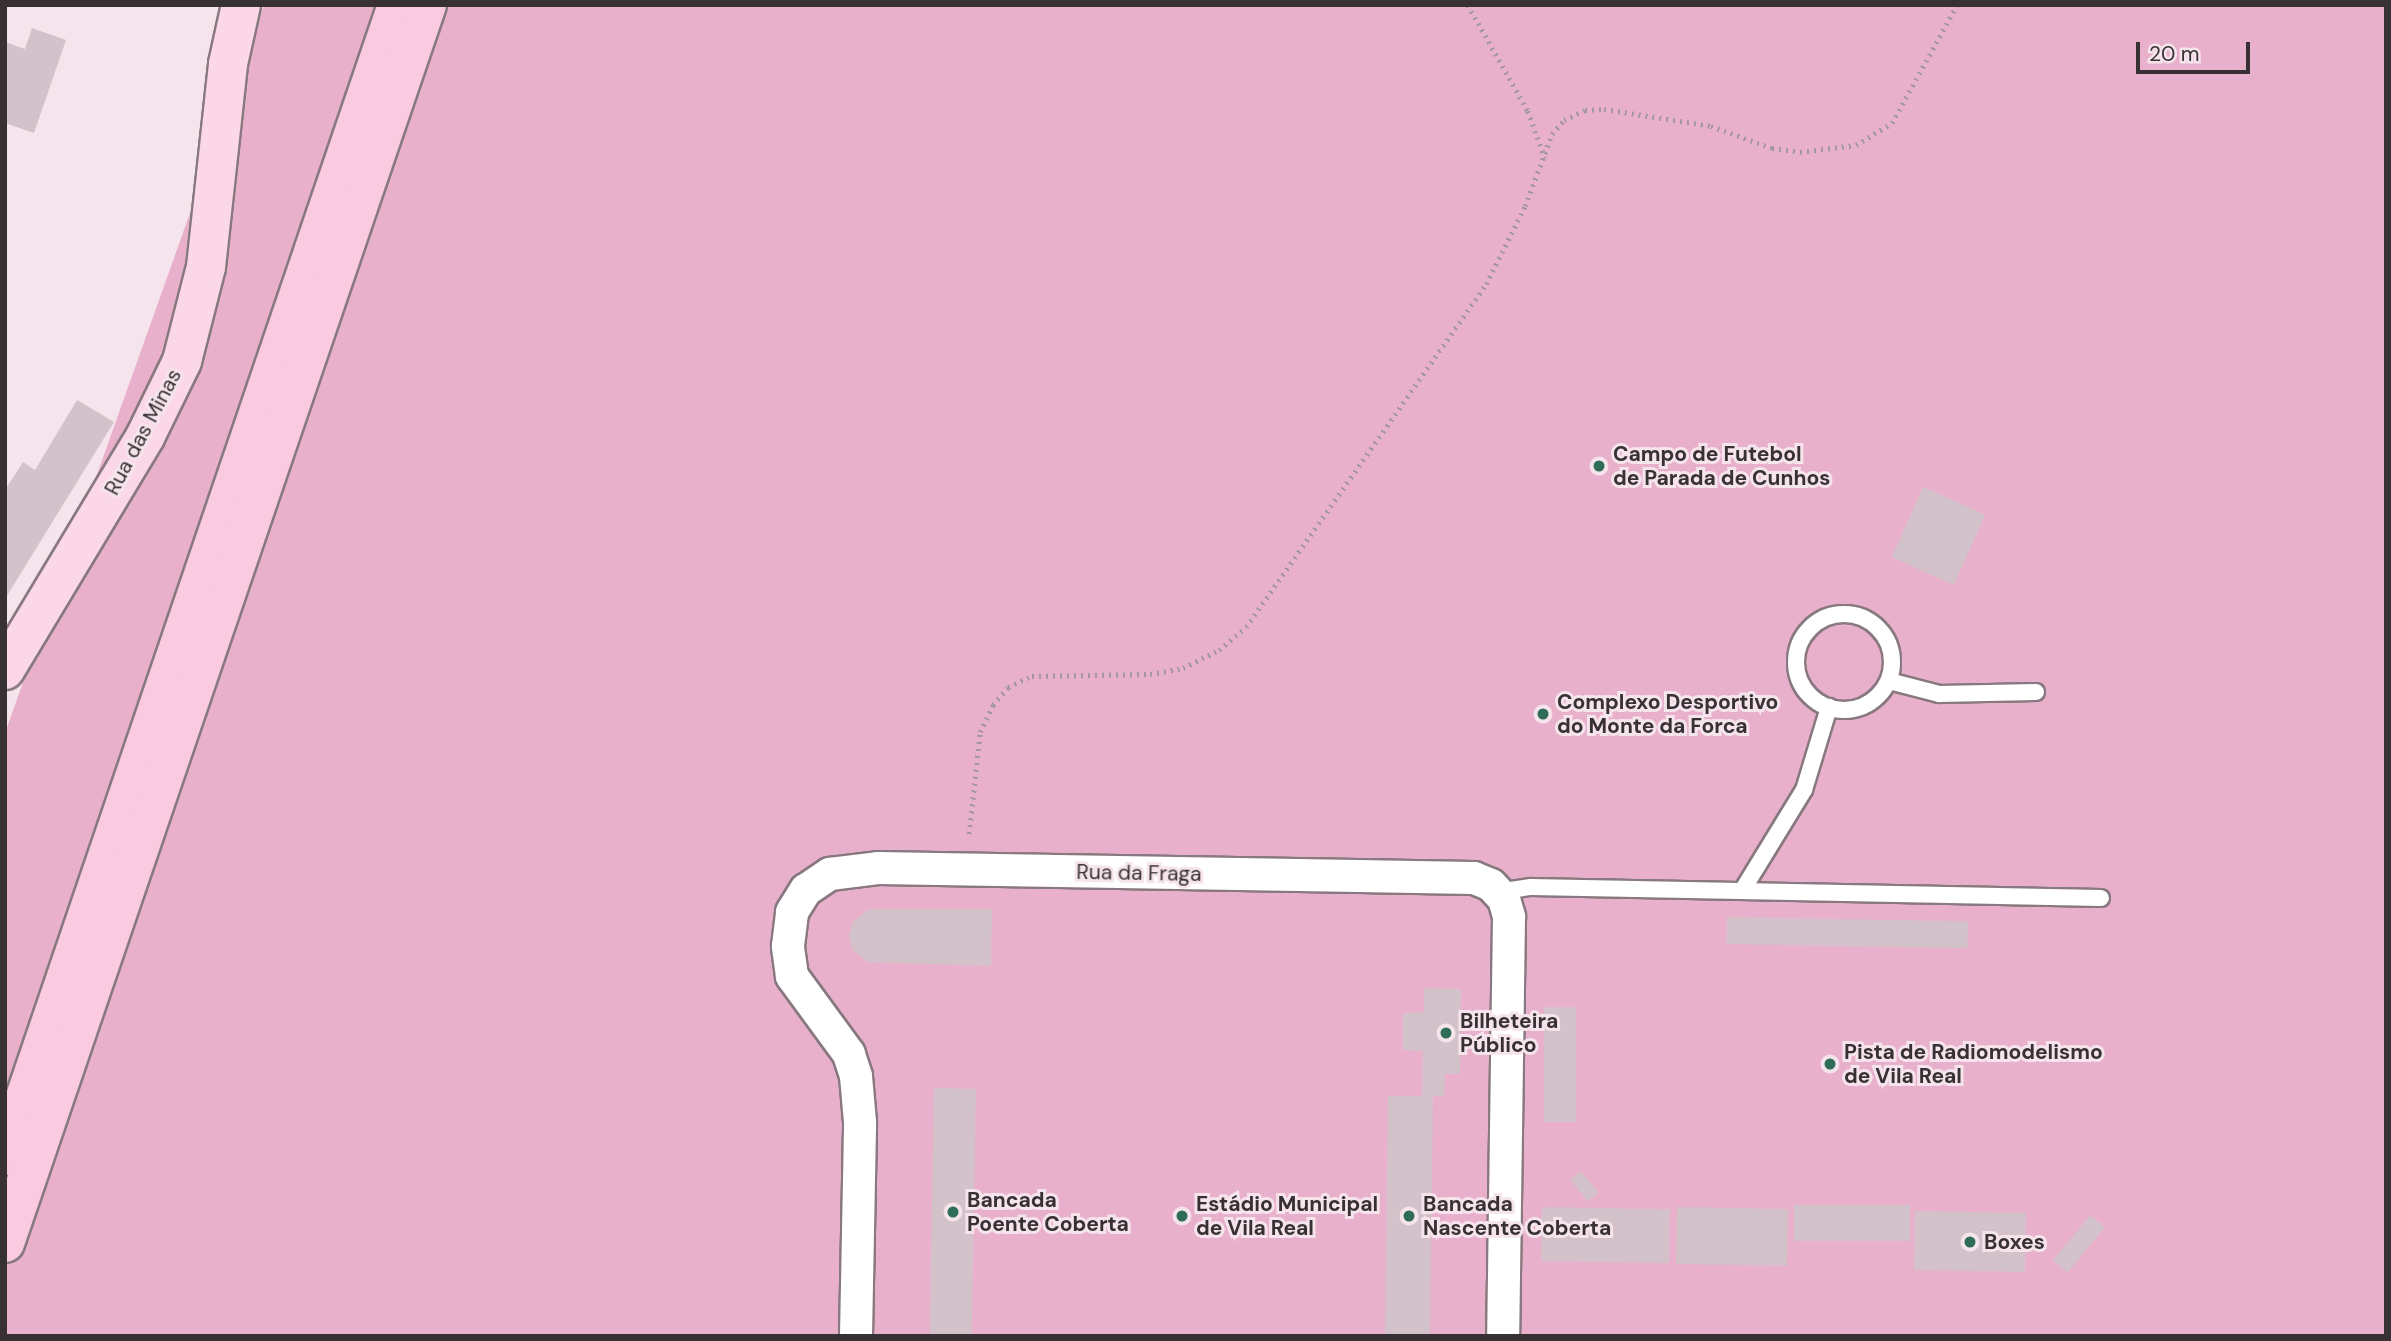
<!DOCTYPE html>
<meta charset="utf-8">
<style>
body{margin:0}
#map{position:relative;width:2391px;height:1341px;overflow:hidden;background:#f6e4ec;font-family:"DM Sans",sans-serif}
div>[style]{position:absolute}
.green>*{inset:0;background:#e8b0cb}
.building>*{inset:0;background:#d4c2ca;transform-origin:0 0}
.path>*{height:4.5px;margin-top:-2.25px;transform-origin:0;background:repeating-linear-gradient(90deg,#a4979d 0 2px,transparent 0 7px)}
.roads{filter:drop-shadow(2px 0 #88787f) drop-shadow(-2px 0 #88787f) drop-shadow(0 2px #88787f) drop-shadow(0 -2px #88787f)}
.service>*{height:16px;margin:-8px;padding:0 8px;transform-origin:8px;border-radius:8px;background:#fff}
.service>.ring{margin:-8px;padding:0;box-sizing:content-box;background:none;border:16px solid #fff;border-radius:50%}
.minor>*{height:32px;margin:-16px;padding:0 16px;transform-origin:16px;border-radius:16px;background:#fff}
.primary>*{height:38px;margin:-19px;padding:0 19px;transform-origin:19px;border-radius:19px;background:#fbd7e8}
.trunk>*{height:38px;margin:-19px;padding:0 19px;transform-origin:19px;border-radius:19px;background:#facae0}
.dots>*{width:19px;height:19px;translate:-50% -50%;box-sizing:border-box;border:4px solid #f6e4ec;border-radius:50%}
span{translate:-50% -50%;white-space:nowrap;text-align:center;line-height:1.15;-webkit-text-stroke:6px #f6e4ec;paint-order:stroke}
.street-label{font-size:21px;color:#383134}
.poi-label{font-size:21px;color:#383134;font-weight:700}
.left{translate:0 -50%;text-align:left}
.frame{position:absolute;inset:0;border:7px solid #383134;pointer-events:none}
.scale{position:absolute;left:2136px;top:42px;width:114px;height:32px;box-sizing:border-box;border:4px solid #383134;border-top:0;padding-left:9px;font-size:21px;line-height:24px;white-space:nowrap;color:#383134;-webkit-text-stroke:5px #f6e4ec;paint-order:stroke}
</style>
<div id="map">
<div class="green">
<div style="clip-path:polygon(264px 5px,2386px 5px,2386px 1336px,5px 1336px,5px 733px)"></div>
</div>
<div class="building">
<div style="clip-path:polygon(32px 28px,66px 40px,34px 133px,5px 123px,5px 42px,25px 49px)"></div>
<div style="clip-path:polygon(77px 400px,114px 422px,5px 599px,5px 490px,23px 462px,35px 470px)"></div>
<div style="left:1923px;top:487px;width:68px;height:77px;rotate:24deg"></div>
<div style="clip-path:polygon(869px 909px,992px 909px,991px 966px,868px 962px,852px 949px,849px 935px,853px 922px)"></div>
<div style="left:1727px;top:917px;width:241px;height:27px;rotate:1deg"></div>
<div style="clip-path:polygon(1424px 988px,1461px 989px,1460px 1074px,1445px 1074px,1444px 1096px,1433px 1096px,1430px 1336px,1385px 1336px,1388px 1096px,1422px 1096px,1423px 1051px,1403px 1050px,1403px 1013px,1424px 1012px)"></div>
<div style="left:1544px;top:1007px;width:32px;height:115px"></div>
<div style="left:934px;top:1088px;width:42px;height:248px;rotate:1deg"></div>
<div style="left:1581px;top:1171px;width:28px;height:14px;rotate:51deg"></div>
<div style="left:1794px;top:1205px;width:116px;height:36px"></div>
<div style="left:1542px;top:1207px;width:128px;height:54px;rotate:1deg"></div>
<div style="left:1677px;top:1207px;width:111px;height:57px;rotate:1deg"></div>
<div style="left:1915px;top:1211px;width:111px;height:59px;rotate:1deg"></div>
<div style="left:2090px;top:1215px;width:19px;height:59px;rotate:39deg"></div>
</div>
<div class="path">
<div style="left:1468px;top:5px;width:122px;rotate:60.5deg"></div>
<div style="left:1528px;top:111px;width:50px;rotate:70.1deg"></div>
<div style="left:969px;top:834px;width:103px;rotate:-83.8deg"></div>
<div style="left:980px;top:732px;width:30px;rotate:-64deg"></div>
<div style="left:993px;top:705px;width:23px;rotate:-50deg"></div>
<div style="left:1008px;top:687px;width:26px;rotate:-25deg"></div>
<div style="left:1032px;top:676px;width:118px;rotate:-1deg"></div>
<div style="left:1150px;top:674px;width:34px;rotate:-10deg"></div>
<div style="left:1183px;top:668px;width:40px;rotate:-26.6deg"></div>
<div style="left:1219px;top:650px;width:35px;rotate:-40deg"></div>
<div style="left:1246px;top:627px;width:419px;rotate:-55deg"></div>
<div style="left:1486px;top:284px;width:87px;rotate:-63.4deg"></div>
<div style="left:1525px;top:206px;width:77px;rotate:-69.4deg"></div>
<div style="left:1552px;top:134px;width:18px;rotate:-49deg"></div>
<div style="left:1564px;top:120px;width:23px;rotate:-25deg"></div>
<div style="left:1585px;top:110px;width:19px;rotate:-3deg"></div>
<div style="left:1604px;top:109px;width:108px;rotate:9deg"></div>
<div style="left:1711px;top:126px;width:65px;rotate:19.8deg"></div>
<div style="left:1772px;top:148px;width:28px;rotate:8deg"></div>
<div style="left:1800px;top:152px;width:56px;rotate:-7.1deg"></div>
<div style="left:1856px;top:145px;width:42px;rotate:-31.4deg"></div>
<div style="left:1892px;top:123px;width:135px;rotate:-61.2deg"></div>
</div>
<div class="roads">
<div class="service">
<div class="ring" style="left:1796px;top:614px;width:80px;height:80px"></div>
<div style="left:1889px;top:681px;width:52px;rotate:14.6deg"></div>
<div style="left:1939px;top:694px;width:97px;rotate:-1.2deg"></div>
<div style="left:1742px;top:891px;width:119px;rotate:-58.5deg"></div>
<div style="left:1804px;top:790px;width:87px;rotate:-73.2deg"></div>
<div style="left:1498px;top:892px;width:33px;rotate:-9deg"></div>
<div style="left:1531px;top:887px;width:570px;rotate:1.11deg"></div>
</div>
<div class="minor">
<div style="left:856px;top:1336px;width:214px;rotate:-88.9deg"></div>
<div style="left:860px;top:1122px;width:46px;rotate:-95deg"></div>
<div style="left:856px;top:1076px;width:23px;rotate:-108deg"></div>
<div style="left:849px;top:1054px;width:97px;rotate:-126.2deg"></div>
<div style="left:792px;top:976px;width:30px;rotate:-98deg"></div>
<div style="left:788px;top:946px;width:34px;rotate:-83deg"></div>
<div style="left:792px;top:912px;width:26px;rotate:-58deg"></div>
<div style="left:806px;top:890px;width:29px;rotate:-34deg"></div>
<div style="left:830px;top:874px;width:48px;rotate:-7.1deg"></div>
<div style="left:878px;top:868px;width:596px;rotate:0.96deg"></div>
<div style="left:1474px;top:878px;width:18px;rotate:22deg"></div>
<div style="left:1491px;top:885px;width:19px;rotate:47deg"></div>
<div style="left:1504px;top:899px;width:19px;rotate:74deg"></div>
<div style="left:1509px;top:917px;width:419px;rotate:90.8deg"></div>
</div>
<div class="primary">
<div style="left:5px;top:670px;width:272px;rotate:-59deg"></div>
<div style="left:145px;top:437px;width:85px;rotate:-64deg"></div>
<div style="left:182px;top:361px;width:97px;rotate:-75.7deg"></div>
<div style="left:206px;top:267px;width:204px;rotate:-83.8deg"></div>
<div style="left:228px;top:64px;width:60px;rotate:-77.6deg"></div>
</div>
<div class="trunk">
<div style="left:5px;top:1156px;width:1216px;rotate:-71.19deg"></div>
<div style="left:5px;top:1243px;width:1308px;rotate:-71.18deg"></div>
</div>
</div>
<div class="dots">
<div style="left:1599px;top:466px;background:#306d59"></div>
<div style="left:1543px;top:714px;background:#306d59"></div>
<div style="left:1446px;top:1033px;background:#306d59"></div>
<div style="left:1830px;top:1064px;background:#306d59"></div>
<div style="left:953px;top:1212px;background:#306d59"></div>
<div style="left:1182px;top:1216px;background:#306d59"></div>
<div style="left:1409px;top:1216px;background:#306d59"></div>
<div style="left:1970px;top:1242px;background:#306d59"></div>
</div>
<div class="street-label">
<span style="left:143px;top:432px;rotate:-62deg">Rua das Minas</span>
<span style="left:1139px;top:873px;rotate:1deg">Rua da Fraga</span>
</div>
<div class="poi-label">
<span class="left" style="left:1613px;top:466px">Campo de Futebol<br>de Parada de Cunhos</span>
<span class="left" style="left:1557px;top:714px">Complexo Desportivo<br>do Monte da Forca</span>
<span class="left" style="left:1460px;top:1033px">Bilheteira<br>Público</span>
<span class="left" style="left:1844px;top:1064px">Pista de Radiomodelismo<br>de Vila Real</span>
<span class="left" style="left:967px;top:1212px">Bancada<br>Poente Coberta</span>
<span class="left" style="left:1196px;top:1216px">Estádio Municipal<br>de Vila Real</span>
<span class="left" style="left:1423px;top:1216px">Bancada<br>Nascente Coberta</span>
<span class="left" style="left:1984px;top:1242px">Boxes</span>
</div>
<div class="frame"></div>
<div class="scale">20 m</div>
</div>
